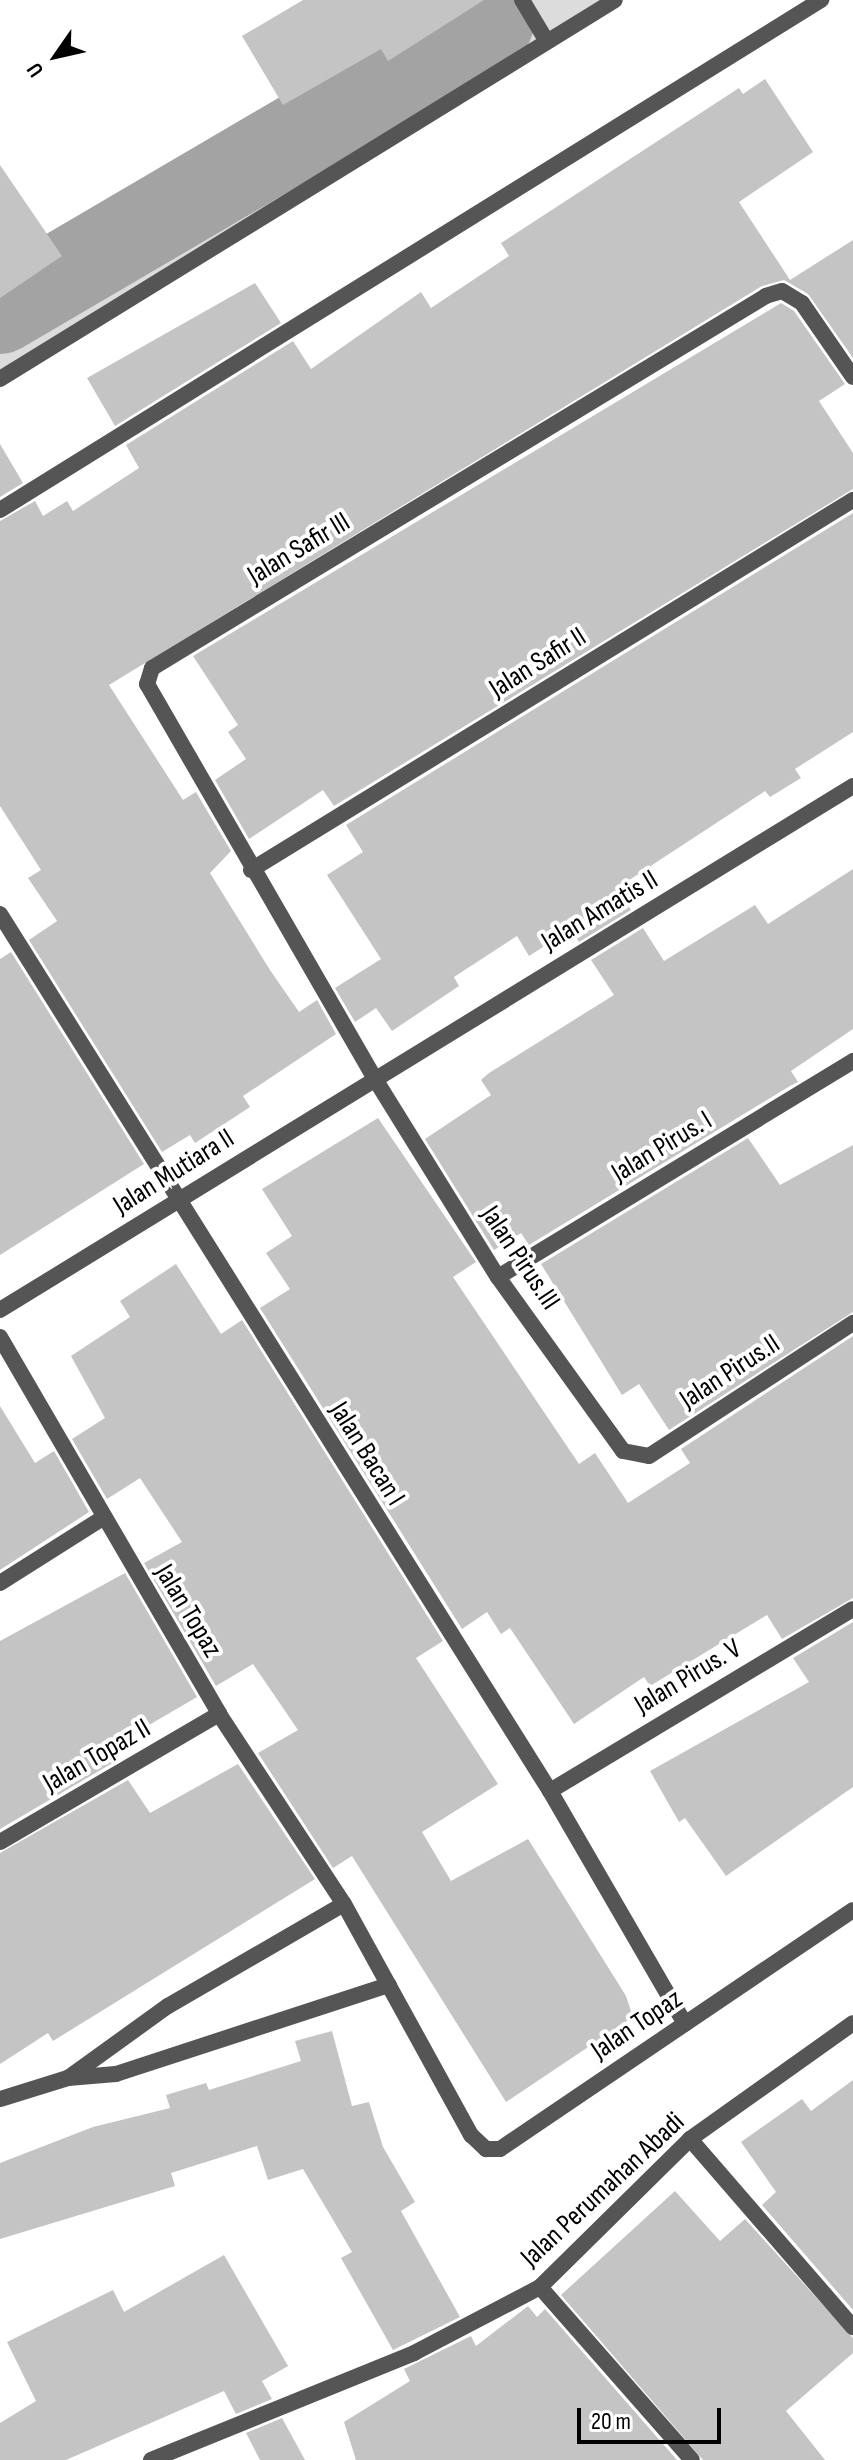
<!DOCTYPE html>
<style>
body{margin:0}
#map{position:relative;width:853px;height:2460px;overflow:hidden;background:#fff;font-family:"Sofia Sans Condensed",sans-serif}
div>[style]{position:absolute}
.green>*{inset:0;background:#dcdcdc}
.river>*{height:86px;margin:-43px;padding:0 43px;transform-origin:43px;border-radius:43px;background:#a3a3a3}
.building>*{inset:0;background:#c4c4c4}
.minor>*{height:16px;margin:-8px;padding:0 8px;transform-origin:8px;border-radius:8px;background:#555}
.tertiary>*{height:16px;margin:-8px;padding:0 8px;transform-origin:8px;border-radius:8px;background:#555}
span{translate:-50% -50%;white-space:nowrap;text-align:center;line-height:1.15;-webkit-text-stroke:8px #fff;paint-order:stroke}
.street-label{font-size:28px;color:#000}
.north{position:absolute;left:16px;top:16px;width:80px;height:80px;-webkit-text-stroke:6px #fff;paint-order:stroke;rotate:236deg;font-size:22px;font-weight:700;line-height:32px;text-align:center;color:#000}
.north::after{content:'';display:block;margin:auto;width:28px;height:36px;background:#000;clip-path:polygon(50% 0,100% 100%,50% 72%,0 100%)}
.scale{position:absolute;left:577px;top:2408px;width:144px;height:36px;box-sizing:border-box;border:4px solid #000;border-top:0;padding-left:10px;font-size:24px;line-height:28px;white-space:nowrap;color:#000;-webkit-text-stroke:6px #fff;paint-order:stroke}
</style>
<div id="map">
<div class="green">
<div style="clip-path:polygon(528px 0,615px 0,0 379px,0 311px)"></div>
</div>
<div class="river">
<div style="left:0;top:311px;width:569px;rotate:-30.39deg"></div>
</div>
<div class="building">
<div style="clip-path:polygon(303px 0,484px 0,388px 61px,381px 49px,283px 105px,242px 36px)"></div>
<div style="clip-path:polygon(765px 79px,813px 152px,739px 202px,790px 280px,853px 240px,853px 358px,808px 294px,784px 280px,762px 286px,109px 685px,183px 800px,196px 792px,231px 851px,210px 873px,270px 970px,299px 1012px,317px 1000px,336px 1034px,243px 1096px,250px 1107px,195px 1143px,190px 1135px,162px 1152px,29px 940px,57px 921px,28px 878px,41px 870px,0 806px,0 521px,35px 501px,43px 516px,67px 501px,73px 511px,139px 468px,126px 445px,293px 341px,311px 369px,421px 292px,431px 308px,509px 256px,501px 243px,739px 88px,743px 94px)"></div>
<div style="clip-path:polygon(0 165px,62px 256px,0 298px)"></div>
<div style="clip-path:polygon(255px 283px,281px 323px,115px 426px,87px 378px)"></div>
<div style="clip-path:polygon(781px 303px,794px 311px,845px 384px,819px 401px,853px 453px,853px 489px,334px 806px,323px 790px,249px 839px,215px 780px,246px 759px,228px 732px,238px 725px,193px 656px)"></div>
<div style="clip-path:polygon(0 444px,23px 483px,0 497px)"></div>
<div style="clip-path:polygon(853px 513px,853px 732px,795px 769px,801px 778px,770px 797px,765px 791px,617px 888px,631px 910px,579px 942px,571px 929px,529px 956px,517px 936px,454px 977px,459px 986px,392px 1031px,376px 1008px,355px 1022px,335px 988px,381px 959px,327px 875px,363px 852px,346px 825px)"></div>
<div style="clip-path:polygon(853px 869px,853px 1029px,791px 1071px,798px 1082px,790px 1086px,529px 1245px,521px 1233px,494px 1250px,425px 1139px,491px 1095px,481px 1080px,489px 1073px,614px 995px,591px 960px,643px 928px,664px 961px,755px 905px,768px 924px)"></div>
<div style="clip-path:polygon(11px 952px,144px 1164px,0 1255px,0 959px)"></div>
<div style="clip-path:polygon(378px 1118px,476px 1262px,453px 1277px,579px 1464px,595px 1453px,628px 1503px,690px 1463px,681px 1449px,853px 1336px,853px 1598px,782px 1639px,767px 1615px,650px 1686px,644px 1677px,574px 1724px,510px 1628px,501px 1634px,487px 1612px,462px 1629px,260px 1308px,290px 1289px,266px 1253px,292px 1236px,262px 1189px)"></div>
<div style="clip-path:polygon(748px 1138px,780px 1185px,853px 1145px,853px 1312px,669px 1430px,639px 1384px,622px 1395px,541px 1264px)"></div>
<div style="clip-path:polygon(176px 1264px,221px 1334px,242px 1320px,443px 1641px,416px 1658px,498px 1784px,422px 1832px,451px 1881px,528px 1839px,626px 1996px,633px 2017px,506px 2102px,352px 1856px,333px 1868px,258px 1753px,298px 1730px,253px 1664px,216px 1686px,144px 1563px,182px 1542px,140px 1478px,107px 1499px,72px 1439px,105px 1418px,71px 1356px,130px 1317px,120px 1301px)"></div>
<div style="clip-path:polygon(0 1406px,35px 1463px,54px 1451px,89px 1512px,0 1570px)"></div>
<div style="clip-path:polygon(125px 1573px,197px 1697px,108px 1749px,116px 1761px,0 1829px,0 1641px)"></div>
<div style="clip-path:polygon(853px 1622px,853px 1787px,726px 1876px,685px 1818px,679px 1822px,650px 1771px,809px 1682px,793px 1658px)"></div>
<div style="clip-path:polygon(238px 1764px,315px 1879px,53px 2041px,48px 2033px,0 2064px,0 1853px,128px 1780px,150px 1813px)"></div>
<div style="clip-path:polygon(332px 2031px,352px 2106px,369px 2102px,383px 2147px,415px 2202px,401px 2211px,460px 2317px,393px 2350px,341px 2258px,352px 2252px,303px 2169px,268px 2180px,257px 2146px,171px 2173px,175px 2186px,0 2239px,0 2163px,93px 2127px,170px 2108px,166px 2095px,206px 2083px,209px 2090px,301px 2061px,295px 2041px)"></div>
<div style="clip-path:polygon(853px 2080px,853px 2310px,762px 2205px,776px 2192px,741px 2142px,802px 2099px,811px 2111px)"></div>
<div style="clip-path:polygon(675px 2191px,720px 2241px,745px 2219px,853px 2338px,853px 2353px,786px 2411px,825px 2460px,703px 2460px,561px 2295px)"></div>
<div style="clip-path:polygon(224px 2255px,288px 2366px,262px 2381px,272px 2399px,236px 2414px,224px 2391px,66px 2460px,0 2460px,0 2423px,36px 2401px,7px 2342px,113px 2290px,124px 2312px)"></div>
<div style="clip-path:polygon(528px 2306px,537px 2317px,545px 2309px,677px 2460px,356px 2460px,344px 2422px,410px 2381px,404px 2369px,471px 2336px,476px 2346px)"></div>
<div style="clip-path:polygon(282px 2418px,305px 2460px,260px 2460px,246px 2433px)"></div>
</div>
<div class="minor">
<div style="left:522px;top:0;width:47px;rotate:59deg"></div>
<div style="left:853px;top:377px;width:90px;rotate:-124.6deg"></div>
<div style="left:802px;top:303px;width:23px;rotate:-149deg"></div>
<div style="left:782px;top:291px;width:17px;rotate:163deg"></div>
<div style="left:766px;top:296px;width:718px;rotate:148.79deg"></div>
<div style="left:152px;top:668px;width:17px;rotate:107deg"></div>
<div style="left:147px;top:684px;width:456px;rotate:60deg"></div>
<div style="left:375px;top:1079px;width:233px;rotate:58.2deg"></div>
<div style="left:498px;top:1277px;width:214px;rotate:54.3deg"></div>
<div style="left:623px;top:1451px;width:26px;rotate:11deg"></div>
<div style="left:649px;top:1456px;width:244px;rotate:-33.1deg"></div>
<div style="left:0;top:510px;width:967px;rotate:-31.85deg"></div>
<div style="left:251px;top:870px;width:707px;rotate:-31.58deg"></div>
<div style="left:0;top:914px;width:1035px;rotate:57.91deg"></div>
<div style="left:550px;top:1791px;width:269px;rotate:59.9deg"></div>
<div style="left:498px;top:1277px;width:416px;rotate:-31.3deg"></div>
<div style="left:0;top:1310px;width:1001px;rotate:-31.56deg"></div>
<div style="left:0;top:1337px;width:436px;rotate:59.8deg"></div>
<div style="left:219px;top:1714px;width:227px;rotate:56.7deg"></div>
<div style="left:344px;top:1904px;width:264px;rotate:61.2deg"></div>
<div style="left:471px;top:2135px;width:21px;rotate:43deg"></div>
<div style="left:486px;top:2149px;width:14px"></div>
<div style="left:500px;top:2149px;width:426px;rotate:-34.1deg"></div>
<div style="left:0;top:1583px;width:122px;rotate:-32.3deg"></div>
<div style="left:550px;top:1791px;width:353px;rotate:-31deg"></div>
<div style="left:0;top:1842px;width:254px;rotate:-30.3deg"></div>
<div style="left:68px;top:2078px;width:123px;rotate:-35.8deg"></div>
<div style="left:168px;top:2006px;width:203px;rotate:-30.1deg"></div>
<div style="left:0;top:2099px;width:71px;rotate:-17.2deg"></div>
<div style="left:68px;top:2078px;width:48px;rotate:-4.8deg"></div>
<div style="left:116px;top:2074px;width:287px;rotate:-18.1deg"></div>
<div style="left:690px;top:2139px;width:249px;rotate:49.1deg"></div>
<div style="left:540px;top:2287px;width:230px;rotate:48.7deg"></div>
<div style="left:151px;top:2460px;width:284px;rotate:-22.1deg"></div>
<div style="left:414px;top:2353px;width:142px;rotate:-27.6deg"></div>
<div style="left:540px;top:2287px;width:211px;rotate:-44.6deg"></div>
<div style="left:690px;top:2139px;width:200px;rotate:-35.4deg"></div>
</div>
<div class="tertiary">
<div style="left:0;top:379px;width:722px;rotate:-31.64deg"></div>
</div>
<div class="street-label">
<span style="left:299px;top:549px;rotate:-31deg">Jalan Safir III</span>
<span style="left:538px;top:663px;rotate:-32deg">Jalan Safir II</span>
<span style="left:600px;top:911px;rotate:-31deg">Jalan Amatis II</span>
<span style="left:662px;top:1147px;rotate:-31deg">Jalan Pirus. I</span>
<span style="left:174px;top:1172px;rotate:-32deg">Jalan Mutiara II</span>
<span style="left:520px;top:1258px;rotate:56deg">Jalan Pirus.III</span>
<span style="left:730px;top:1372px;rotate:-33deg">Jalan Pirus.II</span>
<span style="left:367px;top:1454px;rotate:58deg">Jalan Bacan I</span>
<span style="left:188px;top:1611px;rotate:59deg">Jalan Topaz</span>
<span style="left:688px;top:1677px;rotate:-31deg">Jalan Pirus. V</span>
<span style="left:97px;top:1756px;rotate:-30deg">Jalan Topaz II</span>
<span style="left:637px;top:2025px;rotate:-34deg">Jalan Topaz</span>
<span style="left:603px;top:2190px;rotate:-43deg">Jalan Perumahan Abadi</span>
</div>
<div class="north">U</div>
<div class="scale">20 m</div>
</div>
